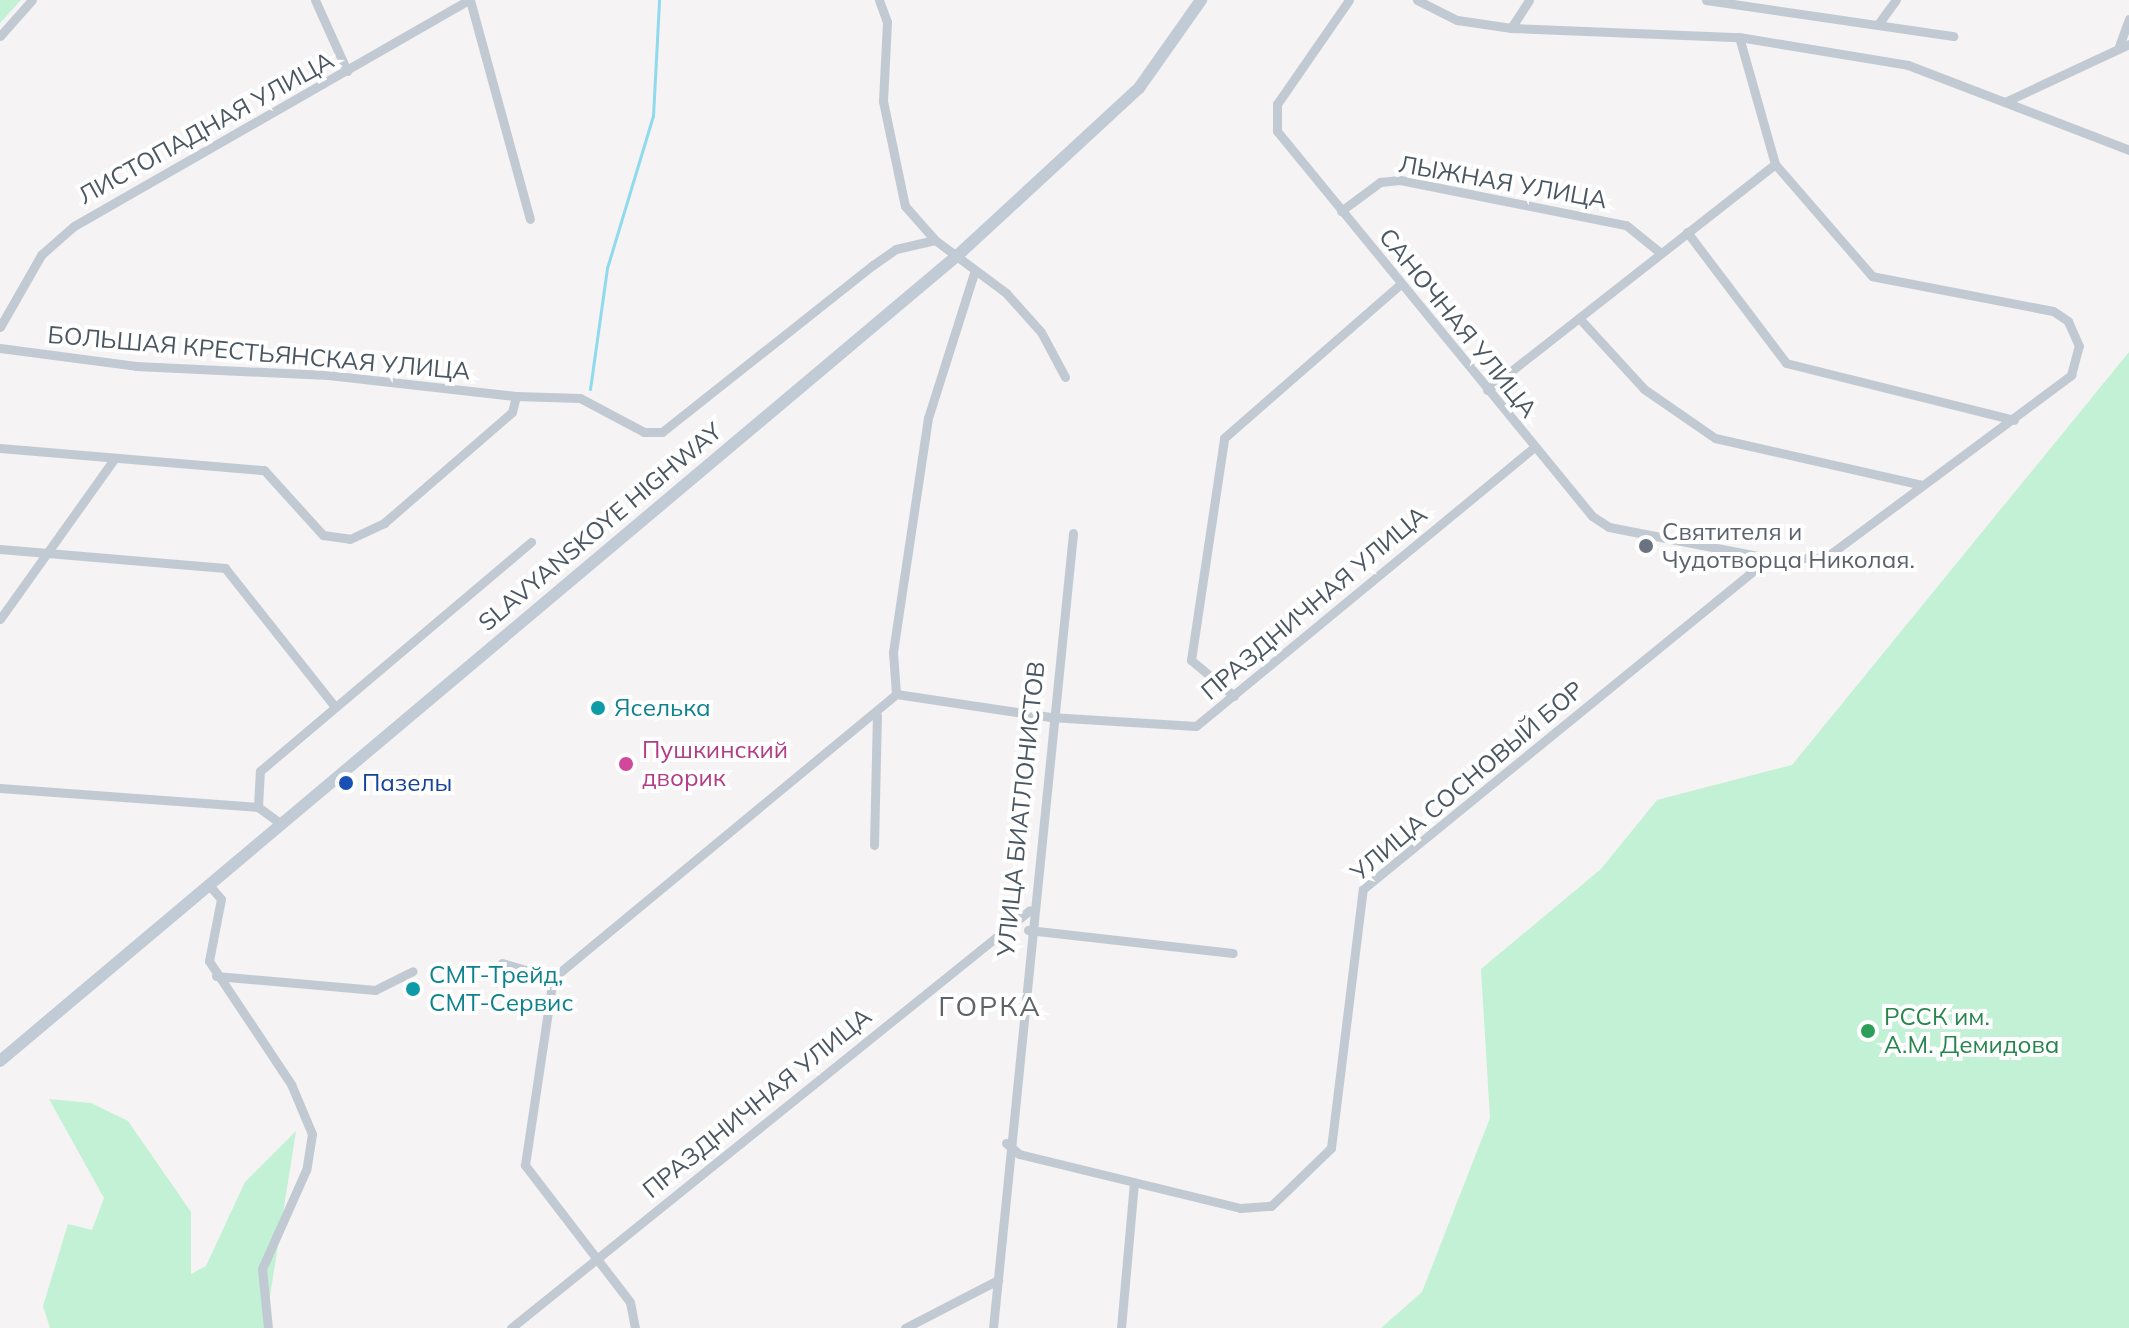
<!DOCTYPE html>
<meta charset="utf-8">
<style>
body{margin:0}
#map{position:relative;width:2129px;height:1328px;overflow:hidden;background:#f5f3f3;font-family:Mulish,sans-serif}
div>[style]{position:absolute}
.green>*{inset:0;background:#c3f1d5}
.stream>*{height:3px;margin:-1.5px;padding:0 1.5px;transform-origin:1.5px;border-radius:1.5px;background:#90daee}
.street>*{height:9px;margin:-4.5px;padding:0 4.5px;transform-origin:4.5px;border-radius:4.5px;background:#c1cad2}
.secondary>*{height:12px;margin:-6px;padding:0 6px;transform-origin:6px;border-radius:6px;background:#c1cbd6}
.dots>*{width:22px;height:22px;translate:-50% -50%;box-sizing:border-box;border:4px solid #fff;border-radius:50%}
span{translate:-50% -50%;white-space:nowrap;text-align:center;line-height:1.15;-webkit-text-stroke:8px #fff;paint-order:stroke}
.street-label{font-size:24px;color:#4a5661}
.worship-label{font-size:24px;color:#5b616d}
.left{translate:0 -50%;text-align:left}
.culture-label{font-size:24px;color:#0d838f}
.hotel-label{font-size:24px;color:#b23c85}
.transit-label{font-size:24px;color:#164399}
.leisure-label{font-size:24px;color:#27864d}
.quarter-label{font-size:28px;color:#5f6368;letter-spacing:2px}
</style>
<div id="map">
<div class="green">
<div style="clip-path:polygon(0 0,21px 0,0 23px)"></div>
<div style="clip-path:polygon(2129px 352px,2129px 1328px,1381px 1328px,1422px 1292px,1490px 1118px,1481px 969px,1601px 869px,1657px 800px,1792px 765px)"></div>
<div style="clip-path:polygon(49px 1099px,91px 1103px,128px 1121px,191px 1212px,191px 1274px,206px 1266px,245px 1182px,296px 1131px,265px 1328px,50px 1328px,43px 1306px,68px 1224px,92px 1230px,104px 1198px)"></div>
</div>
<div class="stream">
<div style="left:590px;top:389px;width:122px;rotate:-82deg"></div>
<div style="left:607px;top:268px;width:159px;rotate:-73.2deg"></div>
<div style="left:653px;top:116px;width:116px;rotate:-87deg"></div>
</div>
<div class="street">
<div style="left:315px;top:0;width:78px;rotate:65.7deg"></div>
<div style="left:470px;top:0;width:227px;rotate:74.7deg"></div>
<div style="left:879px;top:0;width:23px;rotate:70deg"></div>
<div style="left:887px;top:22px;width:79px;rotate:92.9deg"></div>
<div style="left:883px;top:101px;width:107px;rotate:78.2deg"></div>
<div style="left:905px;top:206px;width:45px;rotate:48.6deg"></div>
<div style="left:935px;top:240px;width:89px;rotate:36.7deg"></div>
<div style="left:1006px;top:293px;width:52px;rotate:48.1deg"></div>
<div style="left:1041px;top:332px;width:51px;rotate:61.9deg"></div>
<div style="left:1349px;top:0;width:126px;rotate:124.7deg"></div>
<div style="left:1277px;top:104px;width:27px;rotate:90deg"></div>
<div style="left:1277px;top:131px;width:497px;rotate:50.7deg"></div>
<div style="left:1592px;top:516px;width:20px;rotate:33deg"></div>
<div style="left:1609px;top:527px;width:163px;rotate:11deg"></div>
<div style="left:1417px;top:0;width:45px;rotate:26.6deg"></div>
<div style="left:1457px;top:20px;width:55px;rotate:8.4deg"></div>
<div style="left:1511px;top:28px;width:228px;rotate:2.3deg"></div>
<div style="left:1739px;top:37px;width:171px;rotate:9.4deg"></div>
<div style="left:1908px;top:65px;width:237px;rotate:21deg"></div>
<div style="left:1706px;top:0;width:250px;rotate:8.3deg"></div>
<div style="left:1879px;top:23px;width:29px;rotate:-54deg"></div>
<div style="left:1511px;top:28px;width:33px;rotate:-57deg"></div>
<div style="left:0;top:36px;width:48px;rotate:-48.4deg"></div>
<div style="left:2118px;top:49px;width:32px;rotate:-70deg"></div>
<div style="left:2007px;top:101px;width:135px;rotate:-25deg"></div>
<div style="left:1341px;top:211px;width:49px;rotate:-36.6deg"></div>
<div style="left:1380px;top:182px;width:20px;rotate:-6deg"></div>
<div style="left:1400px;top:180px;width:230px;rotate:11.3deg"></div>
<div style="left:1626px;top:225px;width:41px;rotate:39.1deg"></div>
<div style="left:1687px;top:232px;width:164px;rotate:52.9deg"></div>
<div style="left:1786px;top:363px;width:235px;rotate:14deg"></div>
<div style="left:1579px;top:318px;width:96px;rotate:47.5deg"></div>
<div style="left:1644px;top:389px;width:86px;rotate:34.6deg"></div>
<div style="left:1715px;top:438px;width:212px;rotate:12.8deg"></div>
<div style="left:0;top:327px;width:83px;rotate:-60.3deg"></div>
<div style="left:41px;top:255px;width:44px;rotate:-41.3deg"></div>
<div style="left:74px;top:226px;width:454px;rotate:-29.8deg"></div>
<div style="left:0;top:348px;width:137px;rotate:7.5deg"></div>
<div style="left:136px;top:366px;width:192px;rotate:2.7deg"></div>
<div style="left:328px;top:375px;width:189px;rotate:6.4deg"></div>
<div style="left:1487px;top:390px;width:366px;rotate:-38.1deg"></div>
<div style="left:1775px;top:164px;width:132px;rotate:-105.8deg"></div>
<div style="left:0;top:448px;width:265px;rotate:4.8deg"></div>
<div style="left:264px;top:470px;width:88px;rotate:47.8deg"></div>
<div style="left:323px;top:535px;width:27px;rotate:8deg"></div>
<div style="left:350px;top:539px;width:38px;rotate:-25deg"></div>
<div style="left:384px;top:523px;width:169px;rotate:-40.9deg"></div>
<div style="left:512px;top:412px;width:16px;rotate:-76deg"></div>
<div style="left:516px;top:396px;width:64px;rotate:1.8deg"></div>
<div style="left:580px;top:398px;width:72px;rotate:28deg"></div>
<div style="left:644px;top:432px;width:18px"></div>
<div style="left:662px;top:432px;width:269px;rotate:-38.4deg"></div>
<div style="left:873px;top:265px;width:28px;rotate:-35deg"></div>
<div style="left:896px;top:249px;width:40px;rotate:-13deg"></div>
<div style="left:0;top:549px;width:226px;rotate:4.8deg"></div>
<div style="left:225px;top:568px;width:177px;rotate:51.6deg"></div>
<div style="left:0;top:619px;width:196px;rotate:-54.5deg"></div>
<div style="left:896px;top:694px;width:156px;rotate:8.5deg"></div>
<div style="left:1050px;top:717px;width:146px;rotate:3.5deg"></div>
<div style="left:1196px;top:726px;width:438px;rotate:-39.5deg"></div>
<div style="left:896px;top:694px;width:42px;rotate:-94.1deg"></div>
<div style="left:893px;top:652px;width:237px;rotate:-81.5deg"></div>
<div style="left:928px;top:418px;width:152px;rotate:-72.4deg"></div>
<div style="left:1234px;top:696px;width:56px;rotate:-140.1deg"></div>
<div style="left:1191px;top:660px;width:224px;rotate:-81.5deg"></div>
<div style="left:1224px;top:438px;width:231px;rotate:-41.1deg"></div>
<div style="left:0;top:788px;width:259px;rotate:4.2deg"></div>
<div style="left:258px;top:807px;width:29px;rotate:36deg"></div>
<div style="left:258px;top:807px;width:36px;rotate:-87deg"></div>
<div style="left:260px;top:771px;width:355px;rotate:-40.2deg"></div>
<div style="left:874px;top:845px;width:130px;rotate:-88.7deg"></div>
<div style="left:209px;top:885px;width:18px;rotate:49deg"></div>
<div style="left:221px;top:899px;width:63px;rotate:101deg"></div>
<div style="left:209px;top:961px;width:148px;rotate:56.3deg"></div>
<div style="left:291px;top:1084px;width:54px;rotate:67.2deg"></div>
<div style="left:312px;top:1134px;width:36px;rotate:99deg"></div>
<div style="left:306px;top:1170px;width:108px;rotate:114deg"></div>
<div style="left:262px;top:1269px;width:59px;rotate:84.2deg"></div>
<div style="left:1028px;top:930px;width:206px;rotate:6.4deg"></div>
<div style="left:502px;top:963px;width:53px;rotate:16.4deg"></div>
<div style="left:216px;top:976px;width:160px;rotate:5deg"></div>
<div style="left:375px;top:990px;width:42px;rotate:-26.6deg"></div>
<div style="left:1006px;top:1143px;width:17px;rotate:40deg"></div>
<div style="left:1019px;top:1154px;width:228px;rotate:13.7deg"></div>
<div style="left:1240px;top:1208px;width:31px;rotate:-4deg"></div>
<div style="left:1271px;top:1206px;width:83px;rotate:-44deg"></div>
<div style="left:1331px;top:1148px;width:261px;rotate:-83deg"></div>
<div style="left:1363px;top:889px;width:524px;rotate:-39.19deg"></div>
<div style="left:1769px;top:558px;width:56px"></div>
<div style="left:1825px;top:558px;width:307px;rotate:-36.6deg"></div>
<div style="left:2071px;top:375px;width:30px;rotate:-75deg"></div>
<div style="left:2079px;top:346px;width:27px;rotate:-114deg"></div>
<div style="left:2068px;top:321px;width:18px;rotate:-146deg"></div>
<div style="left:2053px;top:311px;width:184px;rotate:-169.1deg"></div>
<div style="left:1872px;top:276px;width:148px;rotate:-130.9deg"></div>
<div style="left:511px;top:1328px;width:666px;rotate:-38.85deg"></div>
<div style="left:635px;top:1328px;width:26px;rotate:-101deg"></div>
<div style="left:630px;top:1302px;width:173px;rotate:-127.5deg"></div>
<div style="left:525px;top:1165px;width:189px;rotate:-81.5deg"></div>
<div style="left:553px;top:978px;width:445px;rotate:-39.6deg"></div>
<div style="left:905px;top:1328px;width:105px;rotate:-27.3deg"></div>
<div style="left:993px;top:1328px;width:799px;rotate:-84.25deg"></div>
<div style="left:1121px;top:1328px;width:146px;rotate:-84.9deg"></div>
</div>
<div class="secondary">
<div style="left:0;top:1061px;width:1252px;rotate:-40.08deg"></div>
<div style="left:958px;top:255px;width:246px;rotate:-42.7deg"></div>
<div style="left:1139px;top:88px;width:108px;rotate:-54.8deg"></div>
</div>
<div class="dots">
<div style="left:1646px;top:546px;background:#6b7280"></div>
<div style="left:598px;top:708px;background:#0f9aa8"></div>
<div style="left:626px;top:764px;background:#d1479c"></div>
<div style="left:346px;top:783px;background:#1a4fb4"></div>
<div style="left:413px;top:989px;background:#0f9aa8"></div>
<div style="left:1868px;top:1031px;background:#2e9e5b"></div>
</div>
<div class="street-label">
<span style="left:206px;top:128px;rotate:-29deg">ЛИСТОПАДНАЯ УЛИЦА</span>
<span style="left:1503px;top:182px;rotate:10deg">ЛЫЖНАЯ УЛИЦА</span>
<span style="left:1458px;top:323px;rotate:51deg">САНОЧНАЯ УЛИЦА</span>
<span style="left:259px;top:353px;rotate:5deg">БОЛЬШАЯ КРЕСТЬЯНСКАЯ УЛИЦА</span>
<span style="left:600px;top:527px;rotate:-40deg">SLAVYANSKOYE HIGHWAY</span>
<span style="left:1314px;top:603px;rotate:-40deg">ПРАЗДНИЧНАЯ УЛИЦА</span>
<span style="left:1467px;top:781px;rotate:-40deg">УЛИЦА СОСНОВЫЙ БОР</span>
<span style="left:1021px;top:809px;rotate:-84deg">УЛИЦА БИАТЛОНИСТОВ</span>
<span style="left:757px;top:1103px;rotate:-39deg">ПРАЗДНИЧНАЯ УЛИЦА</span>
</div>
<div class="worship-label">
<span class="left" style="left:1662px;top:546px">Святителя и<br>Чудотворца Николая.</span>
</div>
<div class="culture-label">
<span class="left" style="left:614px;top:708px">Яселька</span>
<span class="left" style="left:429px;top:989px">СМТ-Трейд,<br>СМТ-Сервис</span>
</div>
<div class="hotel-label">
<span class="left" style="left:642px;top:764px">Пушкинский<br>дворик</span>
</div>
<div class="transit-label">
<span class="left" style="left:362px;top:783px">Пазелы</span>
</div>
<div class="leisure-label">
<span class="left" style="left:1884px;top:1031px">РССК им.<br>А.М. Демидова</span>
</div>
<div class="quarter-label">
<span style="left:990px;top:1006px">ГОРКА</span>
</div>
</div>
